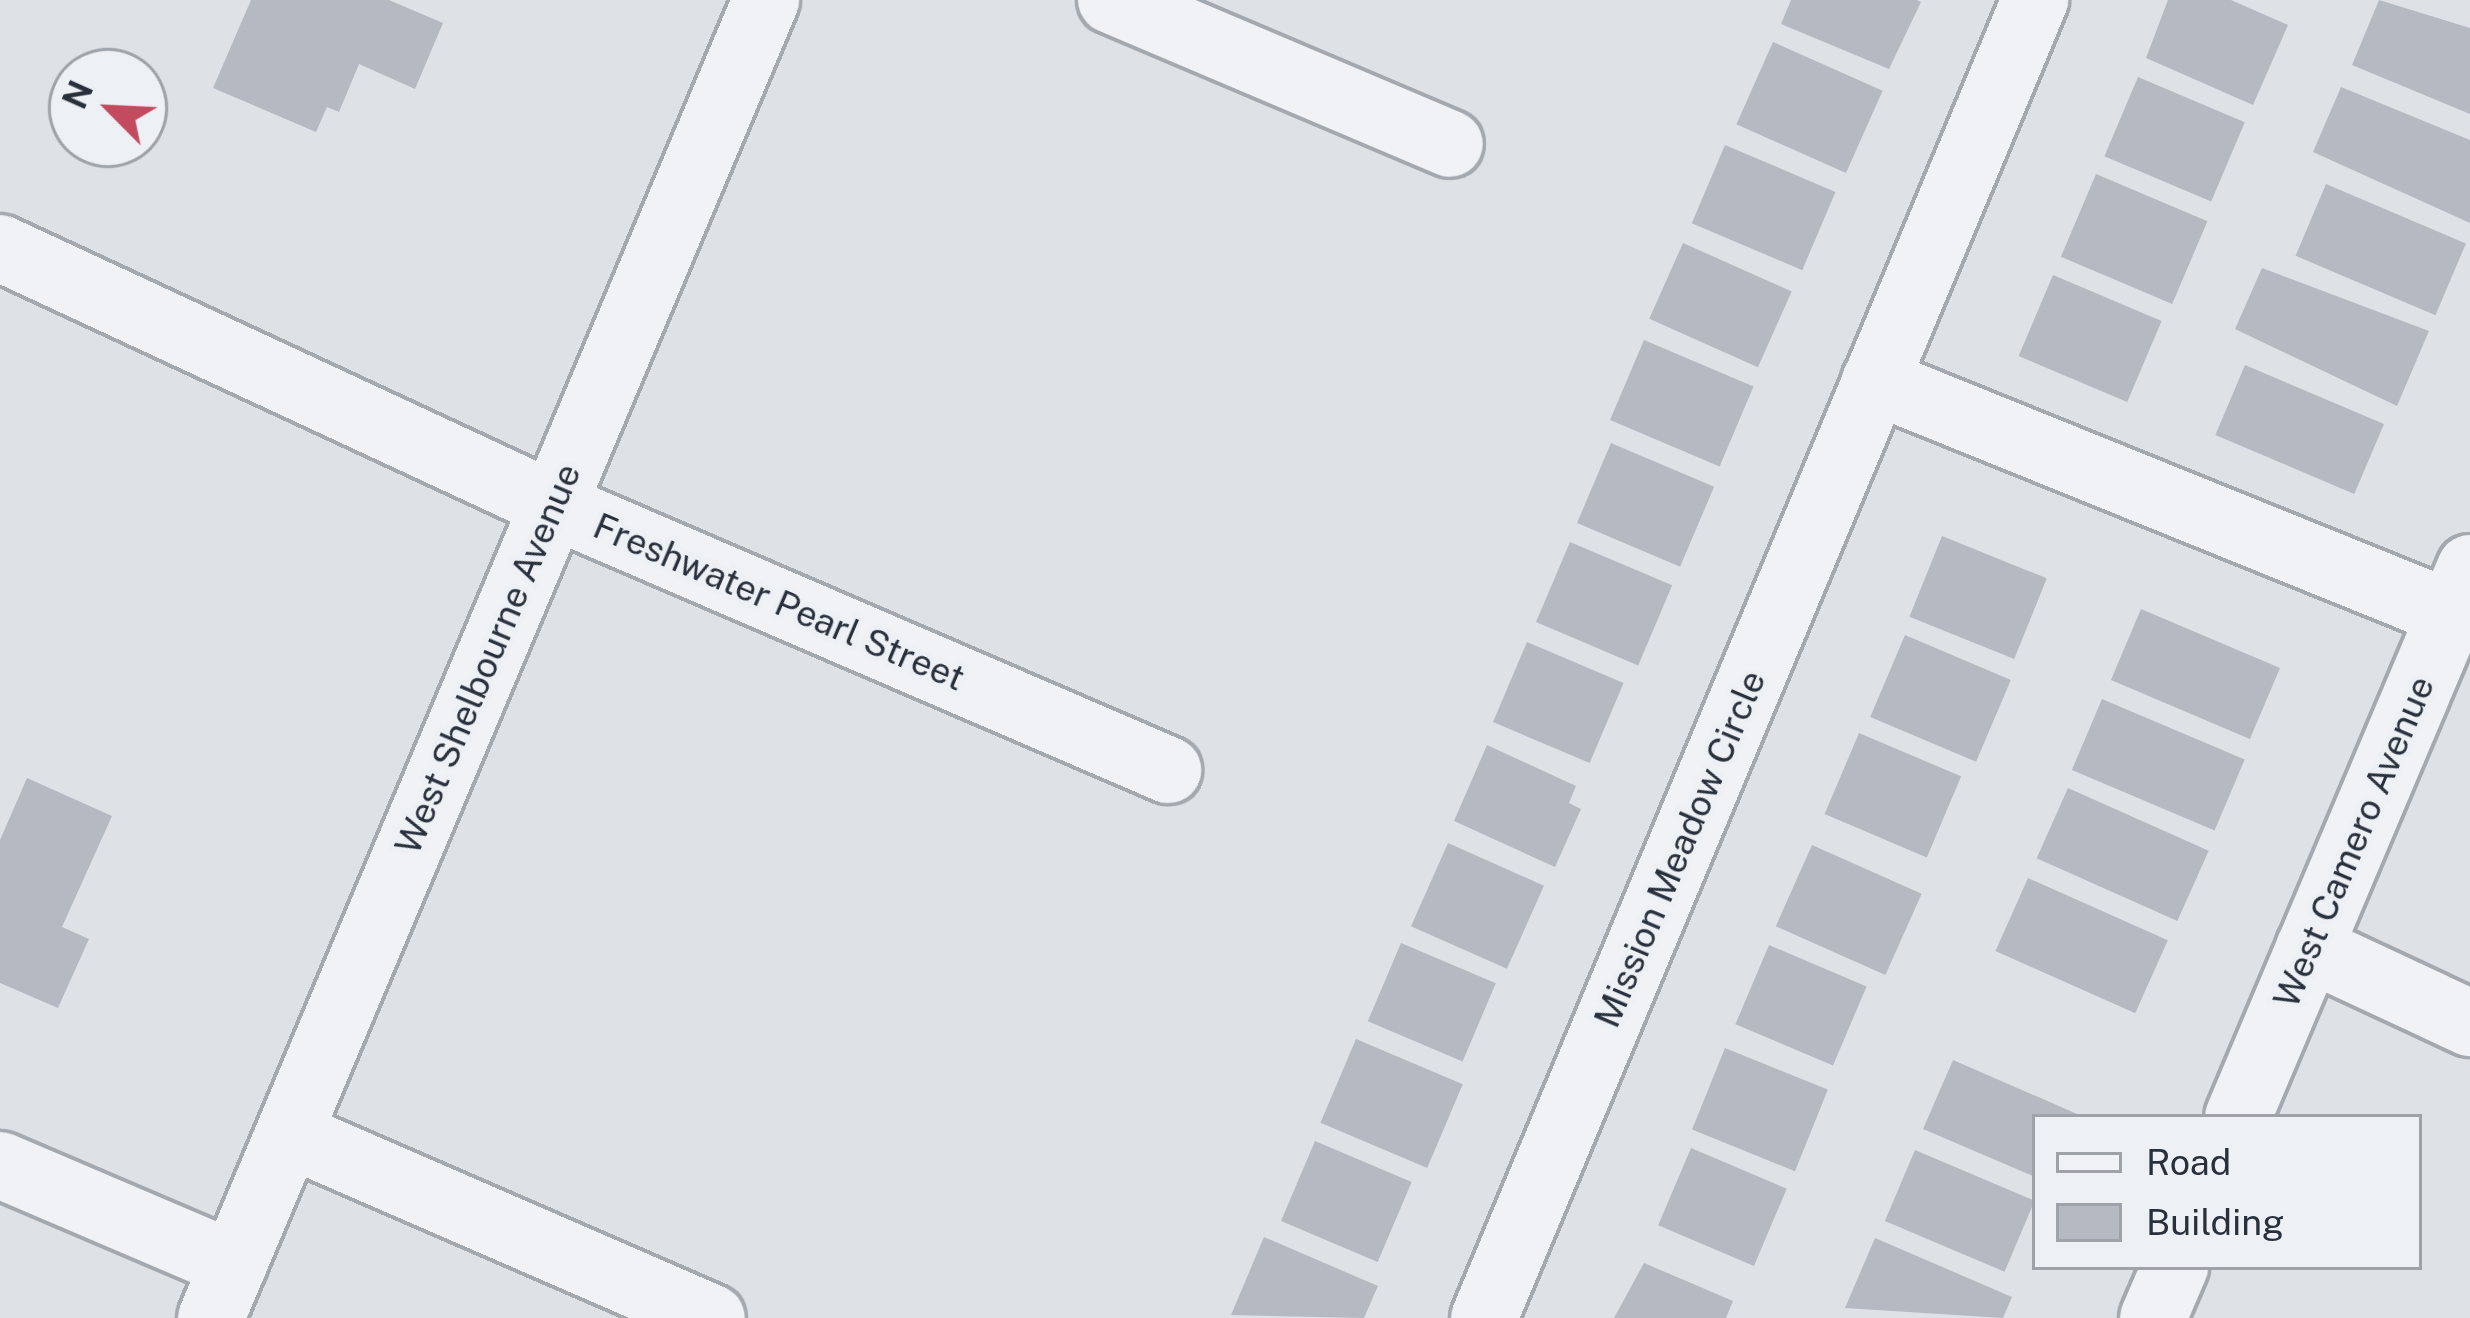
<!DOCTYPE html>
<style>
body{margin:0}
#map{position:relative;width:2470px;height:1318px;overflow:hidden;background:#dee1e6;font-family:"Public Sans",sans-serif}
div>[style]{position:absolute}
.building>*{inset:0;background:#b5bac2;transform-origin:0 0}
.roads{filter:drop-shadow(3px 0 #a4a8af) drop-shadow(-3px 0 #a4a8af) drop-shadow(0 3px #a4a8af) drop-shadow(0 -3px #a4a8af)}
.minor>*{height:66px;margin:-33px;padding:0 33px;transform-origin:33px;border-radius:33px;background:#f0f2f5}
span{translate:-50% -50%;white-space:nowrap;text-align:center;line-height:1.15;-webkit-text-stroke:10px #edf0f4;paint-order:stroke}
.street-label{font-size:36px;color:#28303b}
.legend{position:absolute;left:2032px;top:1114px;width:390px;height:156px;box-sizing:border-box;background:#edf0f4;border:3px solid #9ea3aa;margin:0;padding:15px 21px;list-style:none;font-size:36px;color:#28303b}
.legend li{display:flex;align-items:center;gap:24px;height:60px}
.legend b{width:60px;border:3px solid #9ea3aa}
.north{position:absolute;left:48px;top:48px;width:120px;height:120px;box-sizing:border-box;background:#edf0f4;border:3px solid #9ea3aa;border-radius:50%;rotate:294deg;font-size:33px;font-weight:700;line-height:48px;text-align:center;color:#28303b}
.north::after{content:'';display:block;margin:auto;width:42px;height:54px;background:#c24b60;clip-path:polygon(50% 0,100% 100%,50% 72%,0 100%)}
</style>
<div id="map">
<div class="building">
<div style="clip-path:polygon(251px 0,389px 0,443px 23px,415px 89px,359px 64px,339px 112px,327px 107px,316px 132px,213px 88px)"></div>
<div style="clip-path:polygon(1791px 0,1917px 0,1921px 2px,1889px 69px,1781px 24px)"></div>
<div style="clip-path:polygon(2168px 0,2231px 0,2288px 25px,2253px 105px,2146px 58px)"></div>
<div style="clip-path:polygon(2379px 0,2470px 28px,2470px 114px,2352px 65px)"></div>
<div style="left:1773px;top:42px;width:120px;height:90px;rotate:24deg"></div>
<div style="left:2138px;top:77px;width:116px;height:86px;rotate:23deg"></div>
<div style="clip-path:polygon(2341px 87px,2470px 140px,2470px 223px,2313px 152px)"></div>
<div style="left:1725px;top:145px;width:120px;height:85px;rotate:23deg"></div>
<div style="left:2096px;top:174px;width:121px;height:90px;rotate:23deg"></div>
<div style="left:2326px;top:184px;width:152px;height:78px;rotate:23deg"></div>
<div style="left:1683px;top:243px;width:119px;height:83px;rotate:24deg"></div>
<div style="clip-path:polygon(2262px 268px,2429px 331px,2397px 406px,2235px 329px)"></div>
<div style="left:2053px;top:275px;width:118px;height:88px;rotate:23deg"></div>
<div style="left:1644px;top:340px;width:119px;height:87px;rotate:23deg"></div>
<div style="left:2245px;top:365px;width:151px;height:76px;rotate:23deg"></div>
<div style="left:1611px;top:443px;width:112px;height:87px;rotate:23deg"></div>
<div style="left:1942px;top:536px;width:113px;height:87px;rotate:22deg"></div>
<div style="left:1570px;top:542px;width:111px;height:87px;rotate:23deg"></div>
<div style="left:2141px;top:609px;width:151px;height:77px;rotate:23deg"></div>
<div style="left:1905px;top:635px;width:115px;height:89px;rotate:23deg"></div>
<div style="left:1527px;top:642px;width:105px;height:87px;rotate:23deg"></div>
<div style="left:2102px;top:699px;width:155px;height:77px;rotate:23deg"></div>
<div style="left:1859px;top:733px;width:111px;height:88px;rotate:23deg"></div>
<div style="clip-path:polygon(1487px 745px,1576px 786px,1569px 803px,1581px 809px,1555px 867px,1454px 821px)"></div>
<div style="clip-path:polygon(27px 778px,112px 816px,62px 927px,89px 939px,58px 1008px,0 983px,0 840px)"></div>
<div style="left:2068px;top:788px;width:154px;height:77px;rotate:24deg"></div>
<div style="left:1448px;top:843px;width:105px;height:91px;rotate:24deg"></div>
<div style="left:1812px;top:845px;width:120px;height:89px;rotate:24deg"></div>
<div style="left:2028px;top:878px;width:153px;height:80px;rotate:24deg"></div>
<div style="left:1401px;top:943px;width:103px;height:85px;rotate:23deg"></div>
<div style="left:1769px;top:945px;width:106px;height:86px;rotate:23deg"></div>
<div style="left:1356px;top:1039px;width:116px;height:91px;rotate:23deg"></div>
<div style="left:1725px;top:1048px;width:111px;height:88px;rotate:22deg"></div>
<div style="clip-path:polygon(1953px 1060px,2084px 1117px,2035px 1117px,2035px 1177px,1923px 1129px)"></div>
<div style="left:1315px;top:1141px;width:105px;height:87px;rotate:23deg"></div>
<div style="left:1691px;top:1148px;width:104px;height:84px;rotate:23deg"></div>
<div style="left:1915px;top:1150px;width:130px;height:77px;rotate:23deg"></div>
<div style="clip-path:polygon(1264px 1237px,1378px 1286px,1364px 1318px,1231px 1315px)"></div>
<div style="clip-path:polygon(1875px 1238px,2012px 1297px,2003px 1318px,1845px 1308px)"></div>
<div style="clip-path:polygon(1644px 1263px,1733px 1301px,1726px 1318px,1614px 1318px)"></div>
</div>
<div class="roads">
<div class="minor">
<div style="left:1111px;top:0;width:368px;rotate:23deg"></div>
<div style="left:0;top:248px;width:610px;rotate:24.93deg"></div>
<div style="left:553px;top:505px;width:670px;rotate:23.31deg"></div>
<div style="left:1875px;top:381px;width:621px;rotate:22.02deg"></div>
<div style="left:2309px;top:948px;width:178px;rotate:25deg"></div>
<div style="left:2238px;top:1117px;width:596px;rotate:-67.09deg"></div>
<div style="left:289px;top:1134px;width:461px;rotate:23.5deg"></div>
<div style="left:0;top:1165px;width:254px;rotate:23.1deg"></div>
<div style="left:211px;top:1318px;width:1430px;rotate:-67.16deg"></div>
<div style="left:1484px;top:1318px;width:1429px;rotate:-67.31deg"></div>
<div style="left:2153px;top:1318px;width:56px;rotate:-66.7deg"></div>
</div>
</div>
<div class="street-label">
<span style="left:779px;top:602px;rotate:23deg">Freshwater Pearl Street</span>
<span style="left:488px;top:659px;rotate:-67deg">West Shelbourne Avenue</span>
<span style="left:2354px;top:842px;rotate:-67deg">West Camero Avenue</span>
<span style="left:1680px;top:849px;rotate:-67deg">Mission Meadow Circle</span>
</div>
<ul class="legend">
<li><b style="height:15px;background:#f0f2f5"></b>Road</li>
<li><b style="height:33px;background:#b5bac2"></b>Building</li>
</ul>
<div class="north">N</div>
</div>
